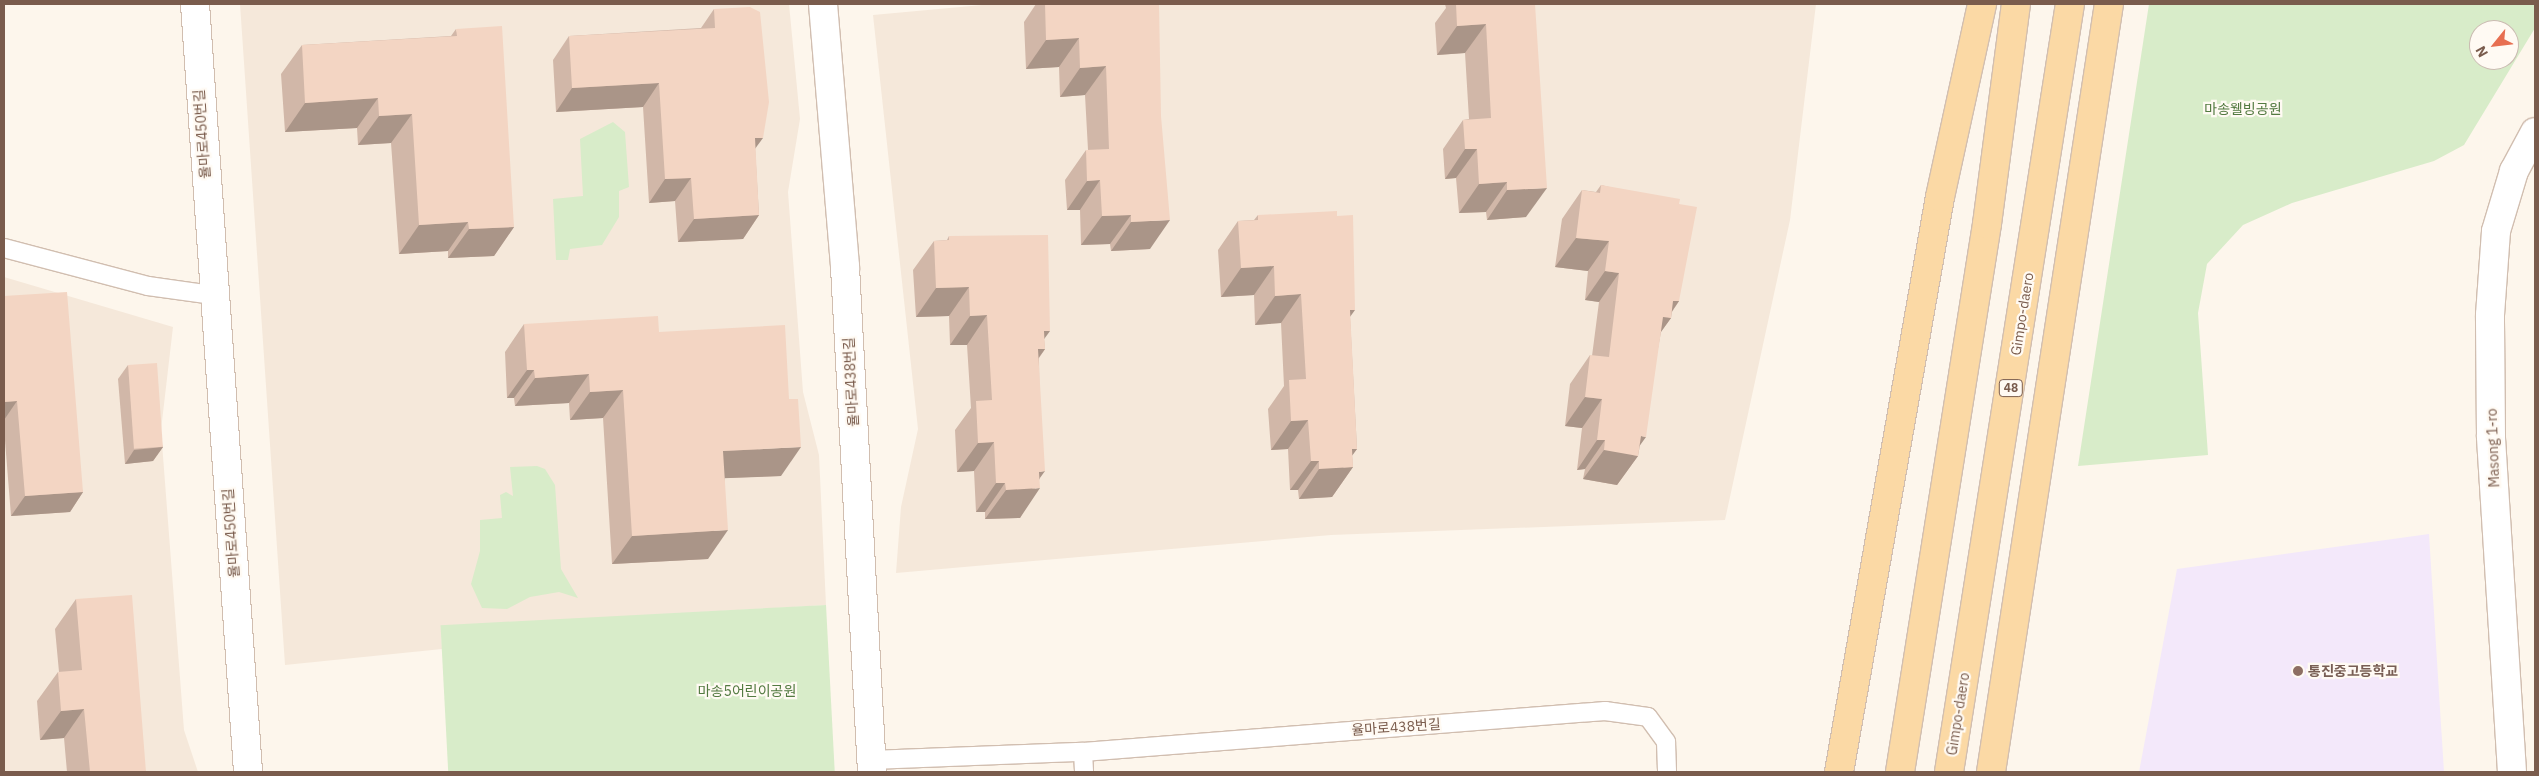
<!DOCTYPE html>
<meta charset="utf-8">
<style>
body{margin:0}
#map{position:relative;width:2539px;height:776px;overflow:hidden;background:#fdf6ec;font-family:"IBM Plex Sans","Noto Sans KR",sans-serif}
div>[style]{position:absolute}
.residential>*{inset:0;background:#f5e8da}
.education>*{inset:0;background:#f3e8fa}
.green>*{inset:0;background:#d8ecc9;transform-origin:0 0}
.roads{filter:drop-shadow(1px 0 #d1beb0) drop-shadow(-1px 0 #d1beb0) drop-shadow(0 1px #d1beb0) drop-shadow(0 -1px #d1beb0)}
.service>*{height:18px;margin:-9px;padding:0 9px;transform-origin:9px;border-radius:9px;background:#fff}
.minor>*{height:28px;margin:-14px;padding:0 14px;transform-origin:14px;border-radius:14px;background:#fff}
.tertiary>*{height:28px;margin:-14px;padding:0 14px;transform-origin:14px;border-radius:14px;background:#fff}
.primary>*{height:28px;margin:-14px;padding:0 14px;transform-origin:14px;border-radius:14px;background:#fbd9a5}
.wall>*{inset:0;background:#d1b7a8}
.shaded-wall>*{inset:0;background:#aa9588}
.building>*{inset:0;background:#f3d5c3;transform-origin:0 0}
.dots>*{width:14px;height:14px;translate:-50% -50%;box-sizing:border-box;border:2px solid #fffaf3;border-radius:50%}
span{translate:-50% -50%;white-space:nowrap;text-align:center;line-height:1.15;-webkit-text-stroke:4.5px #fffaf3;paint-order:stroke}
.shield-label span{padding:1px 4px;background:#fffaf3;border:1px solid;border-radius:4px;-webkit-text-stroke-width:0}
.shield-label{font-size:12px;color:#7a5c4d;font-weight:700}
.park-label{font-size:14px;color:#537a41}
.street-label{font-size:14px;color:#7a5c4d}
.education-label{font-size:14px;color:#785e54;font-weight:700}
.left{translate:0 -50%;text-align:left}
.frame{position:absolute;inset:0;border:5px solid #7a5c4d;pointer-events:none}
.north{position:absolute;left:2469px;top:20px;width:50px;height:50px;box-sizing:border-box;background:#fffaf3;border:1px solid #cabbb1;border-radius:50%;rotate:241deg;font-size:14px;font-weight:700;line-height:20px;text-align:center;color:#7a5c4d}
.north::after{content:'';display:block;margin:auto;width:18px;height:22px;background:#e76f51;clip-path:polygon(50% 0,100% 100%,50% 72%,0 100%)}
</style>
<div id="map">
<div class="residential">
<div style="clip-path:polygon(240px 4px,789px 4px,800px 119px,788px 192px,803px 392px,819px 455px,826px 605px,441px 627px,442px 649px,285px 665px)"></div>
<div style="clip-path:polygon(993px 4px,1816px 4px,1790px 220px,1725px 520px,1331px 535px,896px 573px,901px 507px,918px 429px,873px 15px)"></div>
<div style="clip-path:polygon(4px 277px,173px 327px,161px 430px,184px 730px,198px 772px,4px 772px)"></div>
</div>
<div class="education">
<div style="clip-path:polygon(2429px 534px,2444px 772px,2139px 772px,2177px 569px)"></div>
</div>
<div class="green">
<div style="clip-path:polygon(evenodd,2149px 4px,2535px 4px,2535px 28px,2464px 145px,2434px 161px,2292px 203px,2243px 225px,2207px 264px,2198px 313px,2208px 455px,2078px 466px,2149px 4px,2479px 30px,2509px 30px,2509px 60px,2479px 60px,2479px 30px)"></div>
<div style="clip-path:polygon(613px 122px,625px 132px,629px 187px,619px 191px,619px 217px,602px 245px,570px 249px,568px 260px,556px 260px,553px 199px,583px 196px,580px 139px)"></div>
<div style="clip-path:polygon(537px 466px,545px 469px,555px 485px,561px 569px,578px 598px,559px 592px,530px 597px,507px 609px,482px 608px,471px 584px,480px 551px,480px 520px,502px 518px,500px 495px,506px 492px,513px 496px,510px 467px)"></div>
<div style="left:826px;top:605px;width:167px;height:386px;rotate:87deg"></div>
</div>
<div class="roads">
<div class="service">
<div style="left:4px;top:248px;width:149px;rotate:14.8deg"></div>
<div style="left:148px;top:286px;width:66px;rotate:7.9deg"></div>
<div style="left:1083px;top:752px;width:20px;rotate:87deg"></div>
<div style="left:871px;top:760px;width:212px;rotate:-2.2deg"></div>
<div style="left:1083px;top:752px;width:524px;rotate:-4.49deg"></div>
<div style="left:1605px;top:711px;width:43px;rotate:7.9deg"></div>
<div style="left:1648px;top:717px;width:31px;rotate:54deg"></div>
<div style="left:1666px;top:742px;width:30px;rotate:88deg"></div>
</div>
<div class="minor">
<div style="left:195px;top:4px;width:770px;rotate:86.05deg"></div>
<div style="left:823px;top:4px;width:264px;rotate:85.2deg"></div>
<div style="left:845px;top:267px;width:506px;rotate:86.94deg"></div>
</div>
<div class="tertiary">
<div style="left:2512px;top:772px;width:337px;rotate:-93.6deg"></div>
<div style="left:2491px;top:436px;width:121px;rotate:-90.5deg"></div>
<div style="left:2490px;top:315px;width:84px;rotate:-85.9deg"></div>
<div style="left:2496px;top:231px;width:63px;rotate:-73.3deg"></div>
<div style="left:2514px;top:171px;width:44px;rotate:-61.7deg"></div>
</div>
<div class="primary">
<div style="left:1839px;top:772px;width:584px;rotate:-80.04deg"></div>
<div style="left:1940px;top:197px;width:198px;rotate:-77.7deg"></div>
<div style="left:1900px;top:772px;width:555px;rotate:-80.98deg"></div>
<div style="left:1987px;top:224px;width:222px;rotate:-82.5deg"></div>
<div style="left:1949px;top:772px;width:777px;rotate:-81.05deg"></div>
<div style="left:1991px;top:772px;width:777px;rotate:-81.27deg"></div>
</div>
</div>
<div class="wall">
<div style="clip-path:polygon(1036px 4px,1159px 4px,1150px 249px,1111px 251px,1110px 244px,1081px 245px,1080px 210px,1067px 210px,1065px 180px,1086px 150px,1088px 150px,1085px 95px,1060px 97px,1059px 67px,1026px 69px,1024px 22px)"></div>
<div style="clip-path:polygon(1445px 4px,1535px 4px,1526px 217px,1487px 220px,1486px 212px,1459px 213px,1456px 178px,1445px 179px,1443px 149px,1463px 120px,1469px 119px,1465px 53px,1437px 55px,1435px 23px,1446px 8px)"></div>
<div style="clip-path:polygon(714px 9px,755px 148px,759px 215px,743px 239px,678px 242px,675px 201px,649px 203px,643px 107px,556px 112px,553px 60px,569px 36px,701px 28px)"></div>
<div style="clip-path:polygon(456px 29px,514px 227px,494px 256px,448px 258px,448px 251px,399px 254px,391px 143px,358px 145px,357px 128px,285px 132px,281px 74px,302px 45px,451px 36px)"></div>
<div style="clip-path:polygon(1601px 185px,1679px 204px,1679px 301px,1672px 312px,1671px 318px,1661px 332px,1638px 456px,1617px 485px,1583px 479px,1585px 469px,1577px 470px,1582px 428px,1565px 426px,1570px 384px,1590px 355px,1592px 356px,1599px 302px,1585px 300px,1588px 271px,1555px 267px,1562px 219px,1582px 190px,1596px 192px)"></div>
<div style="clip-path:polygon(1258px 215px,1337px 216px,1350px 317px,1357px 449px,1352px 455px,1353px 467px,1332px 497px,1299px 499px,1298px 490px,1290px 490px,1288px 449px,1271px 450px,1268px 409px,1284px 386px,1281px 323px,1255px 325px,1254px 295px,1221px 297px,1218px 250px,1238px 221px,1254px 220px)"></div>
<div style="clip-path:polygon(949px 236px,1044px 339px,1045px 349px,1039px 358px,1040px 478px,1020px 518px,985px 519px,985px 512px,976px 512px,974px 471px,957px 472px,955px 430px,971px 408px,967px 345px,950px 345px,949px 316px,916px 317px,913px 270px,934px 241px,947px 240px)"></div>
<div style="clip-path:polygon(4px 296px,83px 492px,70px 512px,11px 516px,4px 428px)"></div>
<div style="clip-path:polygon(524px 324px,659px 332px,781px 476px,725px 478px,708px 559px,612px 564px,603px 418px,570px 420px,569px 403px,515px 406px,514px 398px,507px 398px,505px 352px)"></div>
<div style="clip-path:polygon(128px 365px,163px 447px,153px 461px,125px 464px,118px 379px)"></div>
<div style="clip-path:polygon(76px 599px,146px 772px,67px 772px,64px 738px,40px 740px,37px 701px,58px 672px,59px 672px,55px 629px)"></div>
</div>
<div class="shaded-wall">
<div style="clip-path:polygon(1486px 24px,1465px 53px,1437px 55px,1457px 26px)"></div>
<div style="clip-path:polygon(1079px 38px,1059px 67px,1026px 69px,1046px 40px)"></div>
<div style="clip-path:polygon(1106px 66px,1085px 95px,1060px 97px,1080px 68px)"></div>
<div style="clip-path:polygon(659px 83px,643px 107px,556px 112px,572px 88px)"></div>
<div style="clip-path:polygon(378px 98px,357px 128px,285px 132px,305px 103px)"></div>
<div style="clip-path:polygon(412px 114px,391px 143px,358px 145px,379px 116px)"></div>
<div style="clip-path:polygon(755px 138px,763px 138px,746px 161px)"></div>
<div style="clip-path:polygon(1465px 149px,1477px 149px,1456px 178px,1445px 179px)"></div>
<div style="clip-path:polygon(691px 178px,675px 201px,649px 203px,665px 179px)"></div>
<div style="clip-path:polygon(1100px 180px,1080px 210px,1067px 210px,1087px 181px)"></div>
<div style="clip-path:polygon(1507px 182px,1486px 212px,1459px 213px,1479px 184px)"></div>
<div style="clip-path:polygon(1547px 188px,1526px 217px,1487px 220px,1507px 190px)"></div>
<div style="clip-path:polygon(759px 215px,743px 239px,678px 242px,694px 219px)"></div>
<div style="clip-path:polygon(1131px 215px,1110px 244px,1081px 245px,1102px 216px)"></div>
<div style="clip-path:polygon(1170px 220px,1150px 249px,1111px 251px,1131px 222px)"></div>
<div style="clip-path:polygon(468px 222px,448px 251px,399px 254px,419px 225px)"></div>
<div style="clip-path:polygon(514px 227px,494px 256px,448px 258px,469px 229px)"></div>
<div style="clip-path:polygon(1576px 238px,1609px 241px,1588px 271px,1555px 267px)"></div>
<div style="clip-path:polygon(1274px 266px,1254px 295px,1221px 297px,1241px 268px)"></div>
<div style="clip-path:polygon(1605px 271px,1619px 273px,1599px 302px,1585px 300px)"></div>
<div style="clip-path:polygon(969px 287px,949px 316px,916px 317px,936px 288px)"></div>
<div style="clip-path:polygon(1301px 294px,1281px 323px,1255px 325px,1275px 296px)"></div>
<div style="clip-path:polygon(1673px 301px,1679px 301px,1668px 317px,1671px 318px,1650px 347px,1643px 346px)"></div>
<div style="clip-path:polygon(1350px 310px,1355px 310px,1334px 339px)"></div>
<div style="clip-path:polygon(987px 315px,967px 345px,950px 345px,970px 316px)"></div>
<div style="clip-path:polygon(1044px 331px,1050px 331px,1029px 360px)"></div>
<div style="clip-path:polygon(1038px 349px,1045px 349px,1024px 378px)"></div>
<div style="clip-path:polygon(527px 370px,534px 370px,514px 398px,507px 398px)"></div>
<div style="clip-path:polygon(589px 374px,569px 403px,515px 406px,535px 378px)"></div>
<div style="clip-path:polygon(623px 390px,603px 418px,570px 420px,590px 392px)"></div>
<div style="clip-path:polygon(1585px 397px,1602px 399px,1582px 428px,1565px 426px)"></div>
<div style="clip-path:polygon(17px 401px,4px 420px,4px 402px)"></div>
<div style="clip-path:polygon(1308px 420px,1288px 449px,1271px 450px,1291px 421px)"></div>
<div style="clip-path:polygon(1641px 436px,1646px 437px,1633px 455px,1638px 456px,1617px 485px,1583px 479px,1604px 450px)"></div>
<div style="clip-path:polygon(1597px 440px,1605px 440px,1585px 469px,1577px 470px)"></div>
<div style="clip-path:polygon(994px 442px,974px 471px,957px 472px,978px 443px)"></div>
<div style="clip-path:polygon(163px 447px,153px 461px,125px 464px,134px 450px)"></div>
<div style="clip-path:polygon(801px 447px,781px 476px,703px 479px,723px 451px)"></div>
<div style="clip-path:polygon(1352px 449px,1357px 449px,1343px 468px,1353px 467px,1332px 497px,1299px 499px,1319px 469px)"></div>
<div style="clip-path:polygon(1311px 461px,1319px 461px,1298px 490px,1290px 490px)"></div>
<div style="clip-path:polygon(1045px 471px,1032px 489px,1040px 488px,1020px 518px,985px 519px,1006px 490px,1039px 472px)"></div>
<div style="clip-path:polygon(996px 483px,1005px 483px,985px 512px,976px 512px)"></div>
<div style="clip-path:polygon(83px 492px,70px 512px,11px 516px,25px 496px)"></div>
<div style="clip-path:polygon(728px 530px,708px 559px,612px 564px,632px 536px)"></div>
<div style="clip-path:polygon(84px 709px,64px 738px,40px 740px,61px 711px)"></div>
</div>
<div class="building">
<div style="clip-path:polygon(1045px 4px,1159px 4px,1161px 116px,1170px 220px,1131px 222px,1131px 215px,1102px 216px,1100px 180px,1087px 181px,1086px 150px,1109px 149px,1106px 66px,1080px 68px,1079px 38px,1046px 40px)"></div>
<div style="clip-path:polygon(1456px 4px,1535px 4px,1547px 188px,1507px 190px,1507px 182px,1479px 184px,1477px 149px,1465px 149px,1463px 120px,1491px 118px,1486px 24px,1457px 26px)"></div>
<div style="clip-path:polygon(750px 7px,760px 12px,769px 102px,763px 138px,755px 138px,759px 215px,694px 219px,691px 178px,665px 179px,659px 83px,572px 88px,569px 36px,715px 28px,714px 9px)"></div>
<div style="clip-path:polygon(502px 26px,514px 227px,469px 229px,468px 222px,419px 225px,412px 114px,379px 116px,378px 98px,305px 103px,302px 45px,457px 36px,456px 29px)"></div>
<div style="clip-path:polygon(1601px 185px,1680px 199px,1679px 204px,1697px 207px,1679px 301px,1673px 301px,1671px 318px,1663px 317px,1646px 437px,1641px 436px,1638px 456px,1604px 450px,1605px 440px,1597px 440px,1602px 399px,1585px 397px,1590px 355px,1609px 357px,1619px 273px,1605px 271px,1609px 241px,1576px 238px,1582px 190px,1600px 193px)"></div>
<div style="clip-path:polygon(1337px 211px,1337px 216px,1353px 215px,1355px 310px,1350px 310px,1357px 449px,1352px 449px,1353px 467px,1319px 469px,1319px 461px,1311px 461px,1308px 420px,1291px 421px,1289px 380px,1306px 379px,1301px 294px,1275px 296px,1274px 266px,1241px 268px,1238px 221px,1258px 220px,1258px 215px)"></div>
<div style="clip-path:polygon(1048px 235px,1050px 331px,1044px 331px,1045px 349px,1038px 349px,1045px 471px,1039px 472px,1040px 488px,1006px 490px,1005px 483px,996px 483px,994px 442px,978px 443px,976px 401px,992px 400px,987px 315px,970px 316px,969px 287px,936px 288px,934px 241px,949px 240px,949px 236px)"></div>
<div style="clip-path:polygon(67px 292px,83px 492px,25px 496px,17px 401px,4px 402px,4px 296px)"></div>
<div style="clip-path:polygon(658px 316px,659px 332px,785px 325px,789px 399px,798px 399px,801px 447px,723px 451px,728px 530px,632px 536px,623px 390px,590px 392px,589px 374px,535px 378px,534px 370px,527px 370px,524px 324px)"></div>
<div style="left:157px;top:363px;width:84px;height:29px;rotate:86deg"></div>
<div style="clip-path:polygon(132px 595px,146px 772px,90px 772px,84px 709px,61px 711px,58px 672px,82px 670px,76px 599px)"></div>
</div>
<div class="dots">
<div style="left:2298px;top:671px;background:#8d6e63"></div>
</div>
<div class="shield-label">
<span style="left:2011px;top:388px">48</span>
</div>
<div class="park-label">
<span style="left:2243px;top:109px">마송웰빙공원</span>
<span style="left:747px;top:691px">마송5어린이공원</span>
</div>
<div class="street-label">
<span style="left:202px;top:134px;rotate:-94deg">율마로450번길</span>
<span style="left:2022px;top:314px;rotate:-81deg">Gimpo-daero</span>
<span style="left:851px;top:382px;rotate:-93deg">율마로438번길</span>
<span style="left:2493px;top:448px;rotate:-92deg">Masong 1-ro</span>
<span style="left:231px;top:533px;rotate:-94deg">율마로450번길</span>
<span style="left:1958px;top:714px;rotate:-81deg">Gimpo-daero</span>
<span style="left:1396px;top:727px;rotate:-4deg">율마로438번길</span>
</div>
<div class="education-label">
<span class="left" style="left:2308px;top:671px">통진중고등학교</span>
</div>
<div class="frame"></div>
<div class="north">N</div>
</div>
